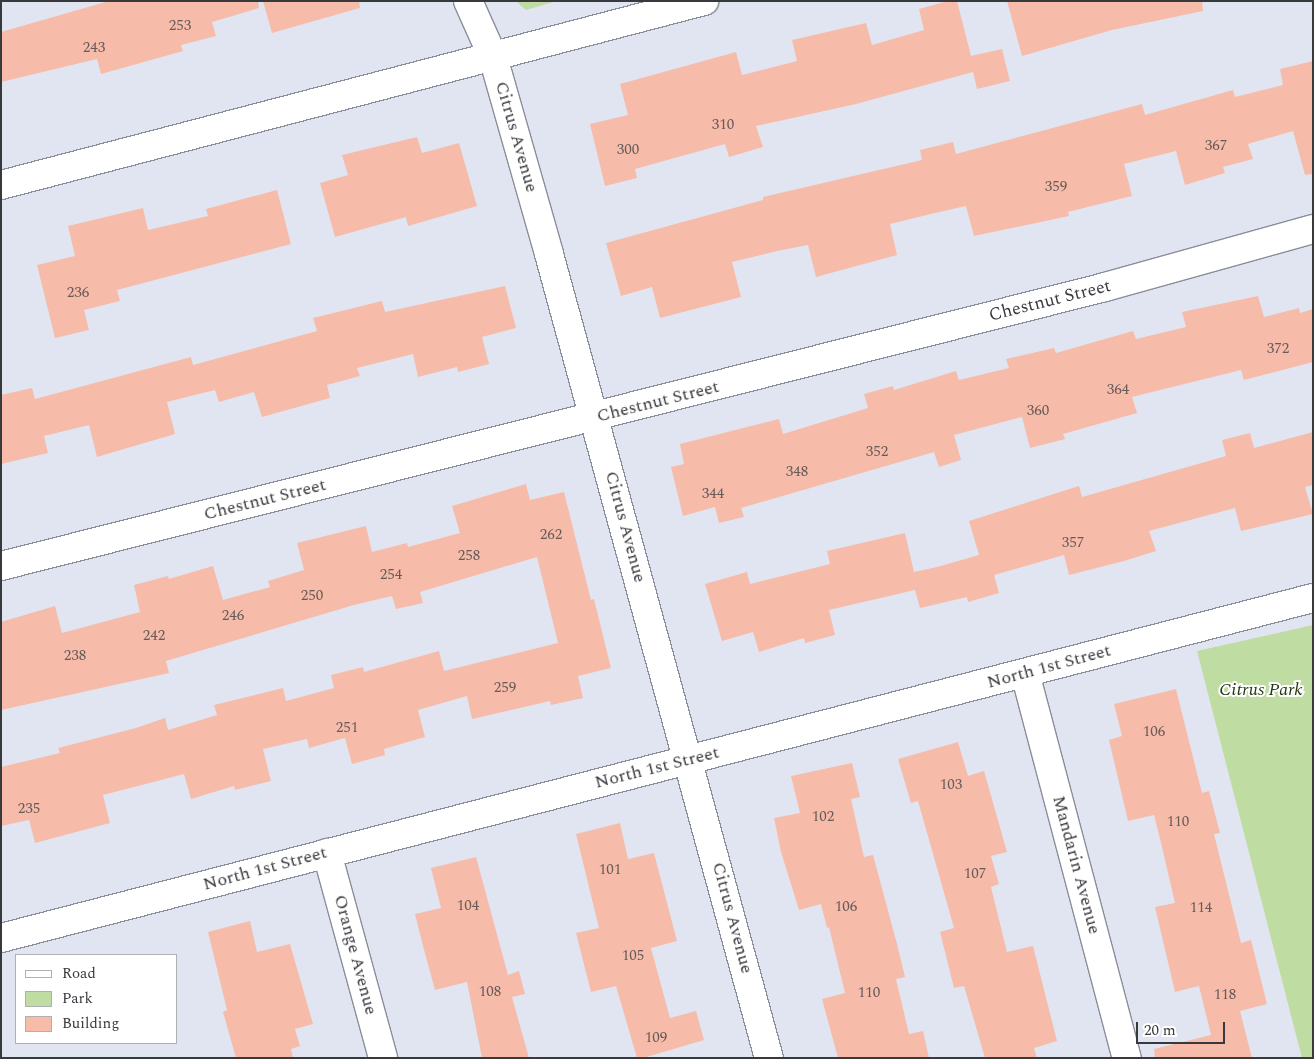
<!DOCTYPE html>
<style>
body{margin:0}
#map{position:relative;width:1314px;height:1059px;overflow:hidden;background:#e1e5f1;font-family:Spectral,serif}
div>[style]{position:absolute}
.green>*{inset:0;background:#bfdca2}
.building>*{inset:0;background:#f6bca9}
.roads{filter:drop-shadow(1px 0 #8a8e99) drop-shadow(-1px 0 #8a8e99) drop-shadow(0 1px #8a8e99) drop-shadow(0 -1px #8a8e99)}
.minor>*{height:28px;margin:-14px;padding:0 14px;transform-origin:14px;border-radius:14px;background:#fff}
span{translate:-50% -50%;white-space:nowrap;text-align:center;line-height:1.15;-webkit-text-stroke:4px #fff;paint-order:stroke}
.number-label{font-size:15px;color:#675a58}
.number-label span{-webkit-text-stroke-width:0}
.street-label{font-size:18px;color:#37393d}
.park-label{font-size:18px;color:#273613;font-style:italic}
.frame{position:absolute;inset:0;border:2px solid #37393d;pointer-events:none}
.legend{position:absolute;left:15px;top:954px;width:162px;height:90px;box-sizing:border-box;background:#fff;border:1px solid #afb0b1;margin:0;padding:6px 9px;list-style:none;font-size:15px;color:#37393d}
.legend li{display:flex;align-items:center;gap:10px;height:25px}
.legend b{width:25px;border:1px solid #afb0b1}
.scale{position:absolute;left:1136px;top:1022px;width:89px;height:22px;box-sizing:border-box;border:2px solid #37393d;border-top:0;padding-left:6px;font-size:15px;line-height:18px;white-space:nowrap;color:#37393d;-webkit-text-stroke:4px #fff;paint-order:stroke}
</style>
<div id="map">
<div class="green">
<div style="clip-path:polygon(516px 1px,557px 1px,526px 10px)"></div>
<div style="clip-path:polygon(1313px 625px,1313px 1058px,1302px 1058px,1197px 651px)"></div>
</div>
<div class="building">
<div style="clip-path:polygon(109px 1px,258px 1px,259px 8px,212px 22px,216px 36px,181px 45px,183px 51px,101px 74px,97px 59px,1px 82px,1px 32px)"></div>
<div style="clip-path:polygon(263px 1px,359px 1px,360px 8px,272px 33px)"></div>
<div style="clip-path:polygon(948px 1px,957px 1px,971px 56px,1002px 49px,1010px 81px,977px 89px,973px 72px,856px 104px,756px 126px,763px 147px,729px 157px,725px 144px,635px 169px,637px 178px,605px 186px,590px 124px,628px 115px,620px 84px,736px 52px,742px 75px,797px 61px,792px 40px,866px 23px,872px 45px,924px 30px,919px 9px)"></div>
<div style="clip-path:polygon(1007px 1px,1202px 1px,1203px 11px,1112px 30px,1022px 56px)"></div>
<div style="clip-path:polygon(1313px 61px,1313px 174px,1305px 175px,1293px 131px,1248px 144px,1253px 159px,1223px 167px,1225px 173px,1185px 185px,1176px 151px,1124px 164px,1132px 196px,1068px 212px,1069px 216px,974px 236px,966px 206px,935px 213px,890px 224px,897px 255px,816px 277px,808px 245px,777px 251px,732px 262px,741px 297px,660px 318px,652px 287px,621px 296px,606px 243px,763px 200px,763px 197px,922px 160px,920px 150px,953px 142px,956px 154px,1142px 104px,1145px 115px,1233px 90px,1235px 97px,1283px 85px,1280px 69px)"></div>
<div style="clip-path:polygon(417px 137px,422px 153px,459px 143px,477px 206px,408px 226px,406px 217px,335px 237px,320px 183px,348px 175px,342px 155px)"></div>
<div style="clip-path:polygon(277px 190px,291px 244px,117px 290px,120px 301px,84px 310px,89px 330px,55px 338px,37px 265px,75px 256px,68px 226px,143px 208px,148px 230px,208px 216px,206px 209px)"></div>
<div style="clip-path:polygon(505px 286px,516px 328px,482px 337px,489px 364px,458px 372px,457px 367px,418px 377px,413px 354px,357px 368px,360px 376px,327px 385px,330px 398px,262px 417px,254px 392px,219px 402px,215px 390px,167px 402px,175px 434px,97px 457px,89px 425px,44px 436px,48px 453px,1px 464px,1px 395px,32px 388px,35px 399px,191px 357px,193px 365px,317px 331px,313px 318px,382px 301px,385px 312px)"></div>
<div style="clip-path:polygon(1258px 296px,1264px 317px,1299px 308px,1300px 313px,1313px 309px,1313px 362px,1244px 380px,1241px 370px,1132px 397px,1137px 413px,1063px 434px,1065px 439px,1030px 448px,1022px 417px,954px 435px,961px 460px,939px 467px,934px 452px,741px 508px,744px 517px,719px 523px,715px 507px,683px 516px,671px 467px,684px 464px,680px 444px,779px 419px,783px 434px,868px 408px,864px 394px,893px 386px,894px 390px,956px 371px,959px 380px,1009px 368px,1006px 359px,1054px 348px,1056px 353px,1133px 331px,1136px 339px,1186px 327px,1182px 312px)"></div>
<div style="clip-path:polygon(1313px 432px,1313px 485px,1305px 487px,1313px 514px,1241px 531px,1235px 508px,1149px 531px,1156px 551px,1124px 561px,1069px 575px,1064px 555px,994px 575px,999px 593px,968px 602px,967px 597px,920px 608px,915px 590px,829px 610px,835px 635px,805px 643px,804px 638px,759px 652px,753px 632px,722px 641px,705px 584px,747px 572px,750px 584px,830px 564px,827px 551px,905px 533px,914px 572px,937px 567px,979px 555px,969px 521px,1079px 486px,1082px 497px,1226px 456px,1222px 440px,1250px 433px,1254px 448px)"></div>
<div style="clip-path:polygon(526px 484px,530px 500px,564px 492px,591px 600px,594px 599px,611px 668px,578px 676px,583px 698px,551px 705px,550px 701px,472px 719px,467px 696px,418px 710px,425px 737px,384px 749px,385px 755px,352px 764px,345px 738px,309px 748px,307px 739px,263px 749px,271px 781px,235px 790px,234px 786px,191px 799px,184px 774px,103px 795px,110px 823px,35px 843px,29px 820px,1px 826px,1px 767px,60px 753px,58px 748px,136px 728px,165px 718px,168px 730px,217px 715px,214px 705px,283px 688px,286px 701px,334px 688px,331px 675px,363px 667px,364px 672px,439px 651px,444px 671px,558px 643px,537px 557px,420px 592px,423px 603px,396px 609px,392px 596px,354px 605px,166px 661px,169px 673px,1px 710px,1px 622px,55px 606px,62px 633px,140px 612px,134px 585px,168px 576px,169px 579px,213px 566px,223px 600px,270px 587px,268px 581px,304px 570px,297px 543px,366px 526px,372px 552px,407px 543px,408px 547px,460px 533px,452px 506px)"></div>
<div style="clip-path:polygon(1176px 689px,1202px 793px,1209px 791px,1220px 833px,1214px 834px,1241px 943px,1251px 940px,1267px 1004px,1240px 1011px,1252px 1058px,1155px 1058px,1154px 1049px,1211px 1035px,1199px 986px,1175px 992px,1155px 907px,1175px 903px,1162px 847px,1154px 815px,1128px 821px,1109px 740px,1122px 736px,1114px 704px)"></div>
<div style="clip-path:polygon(958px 742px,968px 776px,984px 771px,1007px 852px,991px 856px,999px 884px,991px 887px,1007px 952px,1033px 946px,1057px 1041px,1034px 1048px,1037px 1058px,985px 1058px,964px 986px,954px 988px,940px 932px,954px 928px,918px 801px,911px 803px,898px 759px)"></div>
<div style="clip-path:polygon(852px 763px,860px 797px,851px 799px,864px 857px,873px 855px,897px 944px,905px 977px,896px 979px,909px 1034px,923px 1031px,929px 1058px,838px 1058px,822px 999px,845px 993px,829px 927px,827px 928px,821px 904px,799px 910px,781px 852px,774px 818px,800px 813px,791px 776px)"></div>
<div style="clip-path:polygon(620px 823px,628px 859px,654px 853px,677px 941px,651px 948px,670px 1018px,696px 1011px,704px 1040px,643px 1058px,637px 1058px,616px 986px,591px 992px,576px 933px,599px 928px,576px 834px)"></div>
<div style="clip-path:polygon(476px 857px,508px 975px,519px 971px,525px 994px,512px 997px,529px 1058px,482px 1058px,467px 982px,435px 990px,423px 946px,415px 914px,441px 908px,431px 868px)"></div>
<div style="clip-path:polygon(250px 921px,257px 952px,290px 944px,313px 1024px,295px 1029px,300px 1046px,291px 1049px,293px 1058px,236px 1058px,223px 1012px,227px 1010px,208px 932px)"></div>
</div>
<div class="roads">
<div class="minor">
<div style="left:468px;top:1px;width:61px;rotate:65.9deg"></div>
<div style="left:493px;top:57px;width:205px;rotate:74.1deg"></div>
<div style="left:549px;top:254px;width:834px;rotate:74.7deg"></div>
<div style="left:1px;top:185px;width:727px;rotate:-14.67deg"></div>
<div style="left:1px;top:566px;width:1139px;rotate:-14.18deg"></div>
<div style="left:1105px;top:287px;width:216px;rotate:-15.6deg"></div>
<div style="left:1025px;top:673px;width:398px;rotate:75.2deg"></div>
<div style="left:327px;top:853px;width:213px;rotate:74.7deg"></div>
<div style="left:1px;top:938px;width:1355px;rotate:-14.53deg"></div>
</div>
</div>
<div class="number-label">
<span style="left:180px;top:26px">253</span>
<span style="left:94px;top:48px">243</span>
<span style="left:723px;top:125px">310</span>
<span style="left:1216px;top:146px">367</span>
<span style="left:628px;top:150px">300</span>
<span style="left:1056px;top:187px">359</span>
<span style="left:78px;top:293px">236</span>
<span style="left:1278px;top:349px">372</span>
<span style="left:1118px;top:390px">364</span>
<span style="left:1038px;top:411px">360</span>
<span style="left:877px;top:452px">352</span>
<span style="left:797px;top:472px">348</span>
<span style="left:713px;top:494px">344</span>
<span style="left:551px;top:535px">262</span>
<span style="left:1073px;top:543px">357</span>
<span style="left:469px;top:556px">258</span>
<span style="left:391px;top:575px">254</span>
<span style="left:312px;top:596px">250</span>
<span style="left:233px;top:616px">246</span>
<span style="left:154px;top:636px">242</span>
<span style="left:75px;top:656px">238</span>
<span style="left:505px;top:688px">259</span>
<span style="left:347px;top:728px">251</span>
<span style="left:1154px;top:732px">106</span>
<span style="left:951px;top:785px">103</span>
<span style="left:29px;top:809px">235</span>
<span style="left:823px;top:817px">102</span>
<span style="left:1178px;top:822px">110</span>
<span style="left:610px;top:870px">101</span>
<span style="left:975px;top:874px">107</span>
<span style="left:468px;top:906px">104</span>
<span style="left:846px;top:907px">106</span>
<span style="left:1201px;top:908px">114</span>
<span style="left:633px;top:956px">105</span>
<span style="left:490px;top:992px">108</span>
<span style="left:869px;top:993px">110</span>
<span style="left:1225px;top:995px">118</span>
<span style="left:656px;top:1038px">109</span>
</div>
<div class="street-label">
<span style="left:516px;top:137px;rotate:74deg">Citrus Avenue</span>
<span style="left:1050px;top:301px;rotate:-14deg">Chestnut Street</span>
<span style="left:658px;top:402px;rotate:-14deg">Chestnut Street</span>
<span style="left:265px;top:500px;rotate:-14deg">Chestnut Street</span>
<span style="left:625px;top:527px;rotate:75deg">Citrus Avenue</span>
<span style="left:1049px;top:667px;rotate:-15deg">North 1st Street</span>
<span style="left:657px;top:768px;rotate:-14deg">North 1st Street</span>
<span style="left:1076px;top:865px;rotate:75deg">Mandarin Avenue</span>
<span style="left:265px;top:869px;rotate:-15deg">North 1st Street</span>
<span style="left:732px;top:918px;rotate:75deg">Citrus Avenue</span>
<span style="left:355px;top:955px;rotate:75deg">Orange Avenue</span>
</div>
<div class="park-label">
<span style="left:1261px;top:690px">Citrus Park</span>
</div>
<div class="frame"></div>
<ul class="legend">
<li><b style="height:6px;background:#fff"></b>Road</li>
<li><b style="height:14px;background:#bfdca2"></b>Park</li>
<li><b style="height:14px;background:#f6bca9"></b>Building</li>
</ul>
<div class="scale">20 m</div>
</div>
